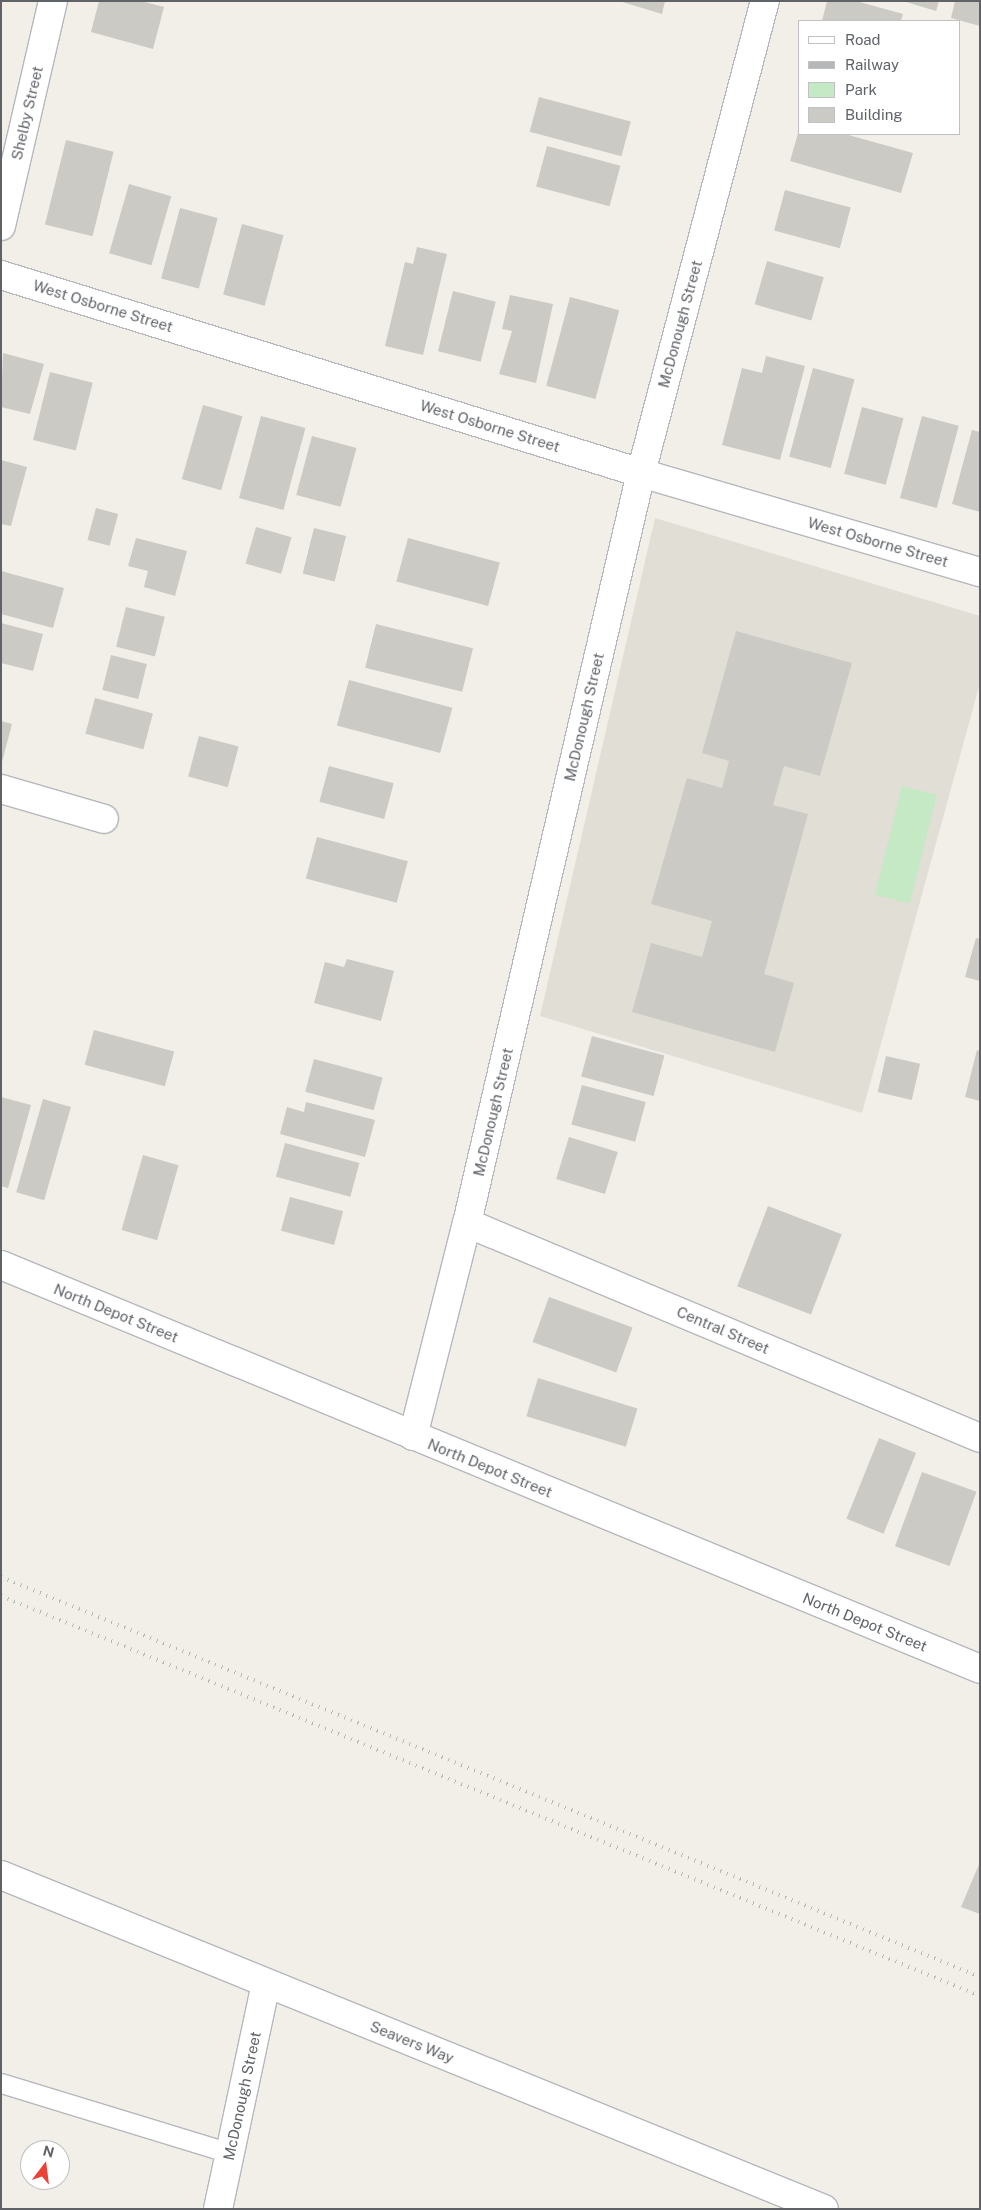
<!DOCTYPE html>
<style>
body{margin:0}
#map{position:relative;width:981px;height:2210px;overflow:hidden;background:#f1efe8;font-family:"Public Sans",sans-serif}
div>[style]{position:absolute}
.education>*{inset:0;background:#e1ded6}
.green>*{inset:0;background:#c5e8c5;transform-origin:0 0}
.building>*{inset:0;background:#cccac5;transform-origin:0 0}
.roads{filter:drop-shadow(1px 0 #b5b8bc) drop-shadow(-1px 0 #b5b8bc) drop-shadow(0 1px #b5b8bc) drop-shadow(0 -1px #b5b8bc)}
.lane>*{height:19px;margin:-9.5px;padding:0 9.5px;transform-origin:9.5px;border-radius:9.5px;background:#fff}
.street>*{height:28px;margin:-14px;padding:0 14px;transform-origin:14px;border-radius:14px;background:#fff}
.secondary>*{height:28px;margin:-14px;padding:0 14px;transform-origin:14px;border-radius:14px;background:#fff}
.rail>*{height:4px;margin-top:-2px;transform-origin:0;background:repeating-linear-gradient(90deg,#b6b7b8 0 1px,transparent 0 7px)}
span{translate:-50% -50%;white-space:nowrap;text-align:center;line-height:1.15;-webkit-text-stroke:4.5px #fff;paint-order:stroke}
.street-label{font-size:15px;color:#5f6368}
.frame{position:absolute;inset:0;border:2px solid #5f6368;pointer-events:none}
.legend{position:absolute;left:798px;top:20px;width:162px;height:115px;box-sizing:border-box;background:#fff;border:1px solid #bfc1c3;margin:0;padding:6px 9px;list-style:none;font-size:15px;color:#5f6368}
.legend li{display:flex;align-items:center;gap:10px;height:25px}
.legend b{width:25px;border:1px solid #bfc1c3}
.north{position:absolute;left:20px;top:2140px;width:50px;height:50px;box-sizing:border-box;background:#fff;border:1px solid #bfc1c3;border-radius:50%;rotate:15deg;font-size:14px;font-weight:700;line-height:20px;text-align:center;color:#5f6368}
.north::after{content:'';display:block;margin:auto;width:18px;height:22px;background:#ea4335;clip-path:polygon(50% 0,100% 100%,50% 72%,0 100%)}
</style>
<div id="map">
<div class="education">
<div style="clip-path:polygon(655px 518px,980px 616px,980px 683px,862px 1113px,540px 1016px)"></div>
</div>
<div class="green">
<div style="left:902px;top:786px;width:36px;height:112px;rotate:14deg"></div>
</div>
<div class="building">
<div style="clip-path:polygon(99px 1px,141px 1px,164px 7px,153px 49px,91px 32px)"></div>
<div style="clip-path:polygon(619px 1px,665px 1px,662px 14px)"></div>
<div style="clip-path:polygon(827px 1px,856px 1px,903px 14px,901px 21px,822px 21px)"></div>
<div style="clip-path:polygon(903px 1px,939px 1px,936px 11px)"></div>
<div style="clip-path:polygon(955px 1px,980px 1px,980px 26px,951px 18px)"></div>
<div style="left:539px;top:97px;width:95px;height:36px;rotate:15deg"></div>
<div style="clip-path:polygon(799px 130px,800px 134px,845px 134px,913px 153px,901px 193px,790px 161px)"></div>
<div style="left:66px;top:140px;width:49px;height:87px;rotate:14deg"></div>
<div style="left:547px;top:146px;width:76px;height:42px;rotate:15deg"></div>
<div style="left:129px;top:184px;width:44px;height:72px;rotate:16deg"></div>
<div style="left:785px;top:190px;width:68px;height:42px;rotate:15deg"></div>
<div style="left:180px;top:208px;width:39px;height:73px;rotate:15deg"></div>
<div style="left:242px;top:224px;width:43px;height:73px;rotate:15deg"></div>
<div style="clip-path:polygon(417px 247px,447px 254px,423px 355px,385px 346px,405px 262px,413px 264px)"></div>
<div style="left:767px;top:261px;width:59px;height:45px;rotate:16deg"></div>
<div style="left:453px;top:291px;width:44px;height:62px;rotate:14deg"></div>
<div style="clip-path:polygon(510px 295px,553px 304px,536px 383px,499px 374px,512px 331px,502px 329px)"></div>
<div style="left:570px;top:297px;width:51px;height:92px;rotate:15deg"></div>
<div style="clip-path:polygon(3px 353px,44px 364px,30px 414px,1px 407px)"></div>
<div style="clip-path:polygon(766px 356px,805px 366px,780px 460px,722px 445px,742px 368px,762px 373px)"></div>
<div style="left:813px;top:368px;width:43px;height:92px;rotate:15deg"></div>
<div style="left:50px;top:372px;width:44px;height:70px;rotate:14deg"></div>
<div style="left:203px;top:405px;width:41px;height:77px;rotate:16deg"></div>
<div style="left:862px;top:407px;width:43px;height:69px;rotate:15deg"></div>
<div style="left:261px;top:416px;width:46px;height:85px;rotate:15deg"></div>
<div style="left:922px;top:416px;width:38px;height:85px;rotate:15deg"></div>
<div style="clip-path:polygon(972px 430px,980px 432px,980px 512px,952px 504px)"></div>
<div style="left:312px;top:436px;width:46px;height:61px;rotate:15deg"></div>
<div style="clip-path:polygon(1px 460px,27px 467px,11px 526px,1px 524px)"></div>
<div style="left:96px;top:508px;width:23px;height:33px;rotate:15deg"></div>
<div style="left:256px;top:527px;width:37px;height:38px;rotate:16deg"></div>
<div style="left:314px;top:528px;width:33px;height:47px;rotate:14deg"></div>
<div style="clip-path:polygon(136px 538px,187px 551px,175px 596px,144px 587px,148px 571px,128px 566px)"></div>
<div style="left:408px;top:538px;width:95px;height:45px;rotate:15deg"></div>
<div style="clip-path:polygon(1px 571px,64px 588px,53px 628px,1px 614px)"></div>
<div style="left:126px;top:607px;width:40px;height:41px;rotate:14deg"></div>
<div style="clip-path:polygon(1px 623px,43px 634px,33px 671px,1px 663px)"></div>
<div style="left:376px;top:624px;width:100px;height:45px;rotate:14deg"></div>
<div style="clip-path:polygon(736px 631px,852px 663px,820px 776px,784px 766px,773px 805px,808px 814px,764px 974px,794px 983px,775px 1052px,632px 1012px,651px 943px,702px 957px,712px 921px,651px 904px,687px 778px,722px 788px,729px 761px,702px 753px)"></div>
<div style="left:111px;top:655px;width:37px;height:36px;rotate:14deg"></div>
<div style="left:349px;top:680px;width:107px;height:47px;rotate:15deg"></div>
<div style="left:95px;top:698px;width:60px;height:37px;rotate:15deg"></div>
<div style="clip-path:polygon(1px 721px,12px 724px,2px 762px,1px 762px)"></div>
<div style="left:199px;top:736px;width:41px;height:42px;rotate:15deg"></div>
<div style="left:329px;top:766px;width:67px;height:37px;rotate:15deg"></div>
<div style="left:317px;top:837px;width:94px;height:43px;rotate:15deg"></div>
<div style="clip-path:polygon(976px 938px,980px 939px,980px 981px,965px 977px)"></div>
<div style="clip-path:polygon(347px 959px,394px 971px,381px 1021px,314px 1003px,325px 962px,344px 967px)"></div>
<div style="left:94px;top:1030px;width:83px;height:36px;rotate:15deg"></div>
<div style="left:592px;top:1036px;width:75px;height:42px;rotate:15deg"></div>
<div style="clip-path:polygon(977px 1050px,980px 1051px,980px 1101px,965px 1097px)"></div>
<div style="left:886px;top:1056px;width:35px;height:37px;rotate:13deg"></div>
<div style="left:314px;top:1059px;width:71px;height:34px;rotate:15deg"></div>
<div style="left:582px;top:1085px;width:66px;height:41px;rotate:15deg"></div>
<div style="clip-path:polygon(1px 1097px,31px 1105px,8px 1188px,1px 1186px)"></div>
<div style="left:43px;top:1099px;width:29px;height:97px;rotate:16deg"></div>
<div style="clip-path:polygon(306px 1102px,375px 1120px,365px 1157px,280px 1134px,287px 1107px,304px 1112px)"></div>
<div style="left:569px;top:1137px;width:51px;height:44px;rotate:17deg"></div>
<div style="left:285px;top:1143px;width:77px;height:35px;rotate:15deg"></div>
<div style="left:143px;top:1155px;width:37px;height:78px;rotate:16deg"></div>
<div style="left:290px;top:1197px;width:55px;height:35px;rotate:15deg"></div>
<div style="left:768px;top:1206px;width:79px;height:86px;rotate:21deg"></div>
<div style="left:549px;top:1297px;width:89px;height:48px;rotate:20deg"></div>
<div style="left:538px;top:1378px;width:104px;height:40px;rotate:17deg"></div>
<div style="left:879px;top:1438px;width:40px;height:87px;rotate:22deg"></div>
<div style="left:922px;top:1472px;width:58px;height:79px;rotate:20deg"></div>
<div style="clip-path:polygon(980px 1862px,980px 1914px,961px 1907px)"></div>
</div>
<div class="roads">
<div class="lane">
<div style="left:1px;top:2083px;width:239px;rotate:17deg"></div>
</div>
<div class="street">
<div style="left:1px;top:226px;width:231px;rotate:-77deg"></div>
<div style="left:1px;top:275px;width:670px;rotate:17.19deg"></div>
<div style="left:641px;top:473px;width:353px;rotate:16.3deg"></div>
<div style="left:1px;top:789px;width:107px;rotate:16.2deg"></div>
<div style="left:467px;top:1223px;width:556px;rotate:22.74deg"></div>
<div style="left:413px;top:1436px;width:220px;rotate:-75.8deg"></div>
<div style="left:467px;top:1223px;width:770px;rotate:-76.94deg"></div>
<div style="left:641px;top:473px;width:488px;rotate:-75.3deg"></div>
<div style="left:1px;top:1875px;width:888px;rotate:22.09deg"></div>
<div style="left:218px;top:2209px;width:231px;rotate:-78deg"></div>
</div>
<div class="secondary">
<div style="left:1px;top:1265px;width:1059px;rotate:22.42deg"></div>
</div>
</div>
<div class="rail">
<div style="left:1px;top:1577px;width:1058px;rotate:22.22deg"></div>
<div style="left:1px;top:1596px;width:1058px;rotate:22.22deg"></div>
</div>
<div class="street-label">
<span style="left:27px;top:113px;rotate:-77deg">Shelby Street</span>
<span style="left:103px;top:306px;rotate:17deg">West Osborne Street</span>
<span style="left:680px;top:324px;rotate:-75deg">McDonough Street</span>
<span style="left:490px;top:426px;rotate:17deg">West Osborne Street</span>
<span style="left:878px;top:542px;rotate:16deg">West Osborne Street</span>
<span style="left:584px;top:717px;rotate:-77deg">McDonough Street</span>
<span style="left:493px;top:1112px;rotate:-77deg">McDonough Street</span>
<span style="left:116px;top:1313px;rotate:22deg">North Depot Street</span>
<span style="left:723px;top:1330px;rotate:23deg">Central Street</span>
<span style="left:490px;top:1468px;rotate:22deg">North Depot Street</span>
<span style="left:865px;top:1622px;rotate:22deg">North Depot Street</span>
<span style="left:412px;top:2042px;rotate:22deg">Seavers Way</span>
<span style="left:242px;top:2096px;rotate:-78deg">McDonough Street</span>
</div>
<div class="frame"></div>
<ul class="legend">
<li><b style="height:6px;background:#fff"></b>Road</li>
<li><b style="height:6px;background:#b6b7b8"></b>Railway</li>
<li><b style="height:14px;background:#c5e8c5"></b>Park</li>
<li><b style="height:14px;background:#cccac5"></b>Building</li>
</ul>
<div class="north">N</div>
</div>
